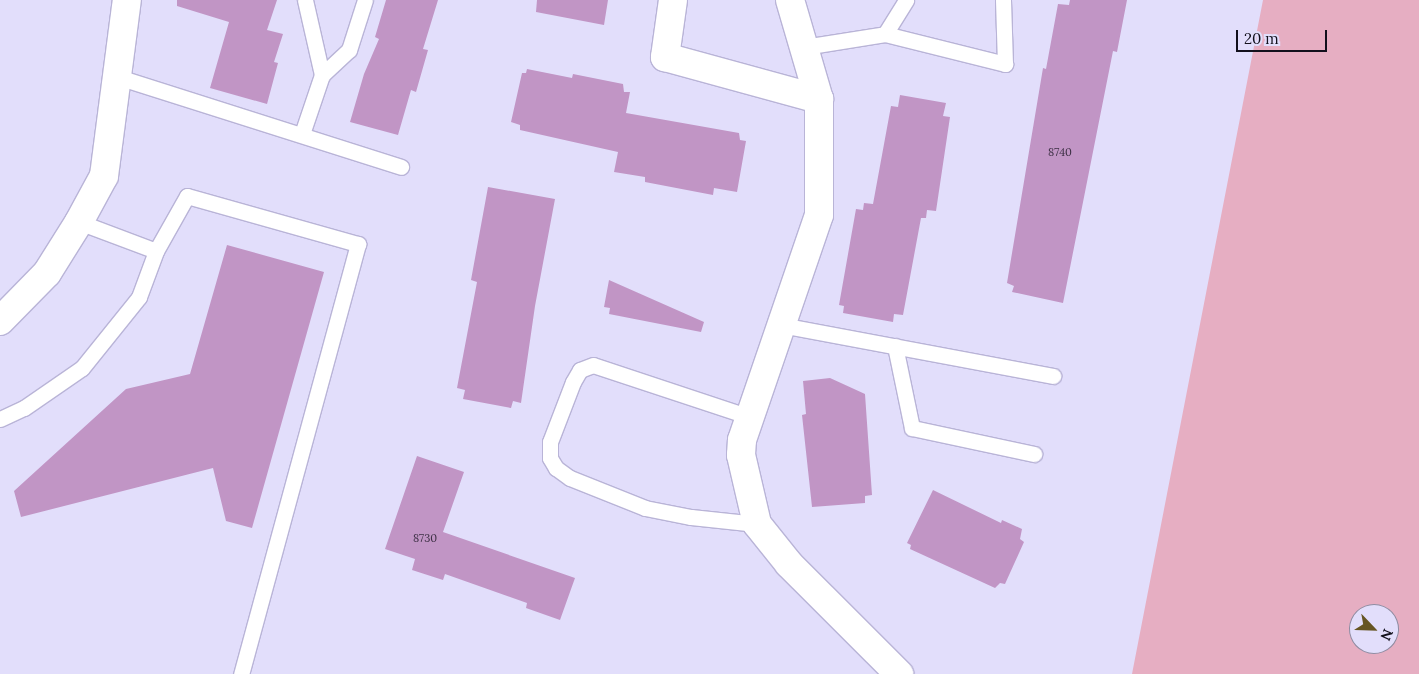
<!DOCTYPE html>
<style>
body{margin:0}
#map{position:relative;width:1419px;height:674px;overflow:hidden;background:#e2defb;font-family:Lora,serif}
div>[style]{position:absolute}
.green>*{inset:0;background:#e6aec2}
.building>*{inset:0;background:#c195c5}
.roads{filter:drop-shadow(1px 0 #b9b4d7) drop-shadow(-1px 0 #b9b4d7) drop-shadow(0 1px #b9b4d7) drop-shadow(0 -1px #b9b4d7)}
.lane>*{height:15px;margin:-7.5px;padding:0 7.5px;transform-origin:7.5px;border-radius:7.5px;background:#fff}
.street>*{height:28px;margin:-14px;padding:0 14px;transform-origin:14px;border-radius:14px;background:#fff}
span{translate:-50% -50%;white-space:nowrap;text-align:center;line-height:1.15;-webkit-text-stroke:4px #e2defb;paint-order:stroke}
.number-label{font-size:11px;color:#3e3146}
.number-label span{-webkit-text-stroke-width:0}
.north{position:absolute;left:1349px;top:604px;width:50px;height:50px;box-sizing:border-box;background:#e2defb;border:1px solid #8f8ca2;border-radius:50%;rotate:114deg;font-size:14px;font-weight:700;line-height:20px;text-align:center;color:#12101c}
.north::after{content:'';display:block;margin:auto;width:18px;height:22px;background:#665523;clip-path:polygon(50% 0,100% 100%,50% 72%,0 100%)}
.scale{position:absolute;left:1236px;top:30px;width:91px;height:22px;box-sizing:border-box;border:2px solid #12101c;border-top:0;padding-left:6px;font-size:15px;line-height:18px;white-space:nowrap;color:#12101c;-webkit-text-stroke:4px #e2defb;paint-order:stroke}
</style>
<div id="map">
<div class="green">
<div style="clip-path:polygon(evenodd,1263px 0,1419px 0,1419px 674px,1132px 674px,1263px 0,1359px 614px,1389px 614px,1389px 644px,1359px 644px,1359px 614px)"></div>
</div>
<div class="building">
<div style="clip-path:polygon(177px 0,277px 0,267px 30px,283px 34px,274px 62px,278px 63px,267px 104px,210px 88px,229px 22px,177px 6px)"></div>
<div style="clip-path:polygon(386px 0,438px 0,423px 49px,428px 50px,416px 92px,411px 90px,398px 135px,350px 122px,364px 74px,379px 39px,375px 37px)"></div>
<div style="clip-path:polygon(537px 0,608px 0,604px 25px,536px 12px)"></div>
<div style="clip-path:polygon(1070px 0,1127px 0,1117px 52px,1113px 51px,1063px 303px,1012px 292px,1014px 286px,1007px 283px,1043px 68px,1046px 69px,1058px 4px,1069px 5px)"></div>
<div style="clip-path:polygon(527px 69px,572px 78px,573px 74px,623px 84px,624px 92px,630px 92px,626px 113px,739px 133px,740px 140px,746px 141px,737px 192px,714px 188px,713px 195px,645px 182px,645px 177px,614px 172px,618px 152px,520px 130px,520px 125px,511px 122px,522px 73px,526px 73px)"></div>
<div style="clip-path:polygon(900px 95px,946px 103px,943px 116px,950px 117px,936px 211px,927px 210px,926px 218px,921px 218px,903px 315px,894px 314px,893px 322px,843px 313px,844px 306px,839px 305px,856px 209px,863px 210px,864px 203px,873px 204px,891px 106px,898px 107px)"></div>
<div style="clip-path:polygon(488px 187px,555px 199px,535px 306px,521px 403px,513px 401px,511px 408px,463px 399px,465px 390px,457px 388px,477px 282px,471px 280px)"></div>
<div style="clip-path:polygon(227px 245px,324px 272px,252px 528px,226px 521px,213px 468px,21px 517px,14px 491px,126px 389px,190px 374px)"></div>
<div style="clip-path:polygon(609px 280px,704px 322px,701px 332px,609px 314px,610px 308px,604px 307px)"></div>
<div style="clip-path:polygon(830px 378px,865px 394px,872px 495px,865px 496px,865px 503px,812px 507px,802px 415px,806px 414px,803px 381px)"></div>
<div style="clip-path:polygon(417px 456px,464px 472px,443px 532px,575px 578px,560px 620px,526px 608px,527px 603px,445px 574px,443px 580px,412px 570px,415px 559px,385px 549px)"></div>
<div style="clip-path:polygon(933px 490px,1001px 523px,1002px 520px,1022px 529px,1020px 539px,1024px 542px,1005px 584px,1000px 583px,995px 588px,910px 549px,911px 545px,907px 543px)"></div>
</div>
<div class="roads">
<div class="lane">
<div style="left:305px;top:0;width:77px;rotate:77.2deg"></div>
<div style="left:885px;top:34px;width:40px;rotate:-58deg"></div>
<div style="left:804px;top:47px;width:82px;rotate:-9.1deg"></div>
<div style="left:885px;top:34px;width:124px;rotate:14deg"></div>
<div style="left:1005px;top:64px;width:64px;rotate:-91.8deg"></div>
<div style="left:118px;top:77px;width:297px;rotate:17.6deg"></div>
<div style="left:302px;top:134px;width:62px;rotate:-71.3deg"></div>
<div style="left:322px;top:75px;width:37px;rotate:-43deg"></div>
<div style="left:349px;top:50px;width:52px;rotate:-72.3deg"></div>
<div style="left:79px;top:222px;width:82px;rotate:20.6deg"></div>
<div style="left:781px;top:325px;width:277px;rotate:10.6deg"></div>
<div style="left:895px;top:346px;width:84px;rotate:78.3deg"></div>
<div style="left:912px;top:428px;width:125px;rotate:12deg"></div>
<div style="left:750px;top:417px;width:165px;rotate:-161.7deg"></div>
<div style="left:593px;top:365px;width:14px;rotate:159deg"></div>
<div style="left:580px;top:370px;width:14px;rotate:120deg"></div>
<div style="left:573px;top:382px;width:64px;rotate:111deg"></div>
<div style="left:550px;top:442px;width:16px;rotate:90deg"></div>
<div style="left:550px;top:458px;width:12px;rotate:59deg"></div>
<div style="left:556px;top:468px;width:17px;rotate:36deg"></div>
<div style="left:570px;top:478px;width:81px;rotate:21.8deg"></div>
<div style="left:645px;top:508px;width:47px;rotate:11.1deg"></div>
<div style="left:691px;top:517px;width:66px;rotate:6.1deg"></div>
<div style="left:0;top:419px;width:26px;rotate:-25deg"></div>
<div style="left:24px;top:408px;width:70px;rotate:-34.6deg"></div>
<div style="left:82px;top:368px;width:91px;rotate:-51.2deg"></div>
<div style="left:139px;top:297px;width:49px;rotate:-69.7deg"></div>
<div style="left:156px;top:251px;width:63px;rotate:-60.6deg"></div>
<div style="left:187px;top:196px;width:178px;rotate:15.7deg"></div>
<div style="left:358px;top:244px;width:446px;rotate:105.2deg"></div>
</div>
<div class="street">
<div style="left:673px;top:0;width:58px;rotate:98deg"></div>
<div style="left:665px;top:57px;width:160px;rotate:15.3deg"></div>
<div style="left:790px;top:0;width:103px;rotate:73.7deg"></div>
<div style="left:819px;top:99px;width:116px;rotate:90deg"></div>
<div style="left:819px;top:215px;width:238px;rotate:108.9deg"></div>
<div style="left:742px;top:440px;width:15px;rotate:94deg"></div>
<div style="left:741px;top:455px;width:71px;rotate:76.9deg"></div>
<div style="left:757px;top:524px;width:51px;rotate:51.3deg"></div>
<div style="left:789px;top:564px;width:156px;rotate:45deg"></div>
<div style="left:0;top:321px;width:67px;rotate:-45.6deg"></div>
<div style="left:47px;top:273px;width:60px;rotate:-57.9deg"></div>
<div style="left:79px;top:222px;width:52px;rotate:-61.5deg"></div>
<div style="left:104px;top:176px;width:177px;rotate:-82.6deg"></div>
</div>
</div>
<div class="number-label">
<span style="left:1060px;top:152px">8740</span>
<span style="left:425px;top:538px">8730</span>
</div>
<div class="north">N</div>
<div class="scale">20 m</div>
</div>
